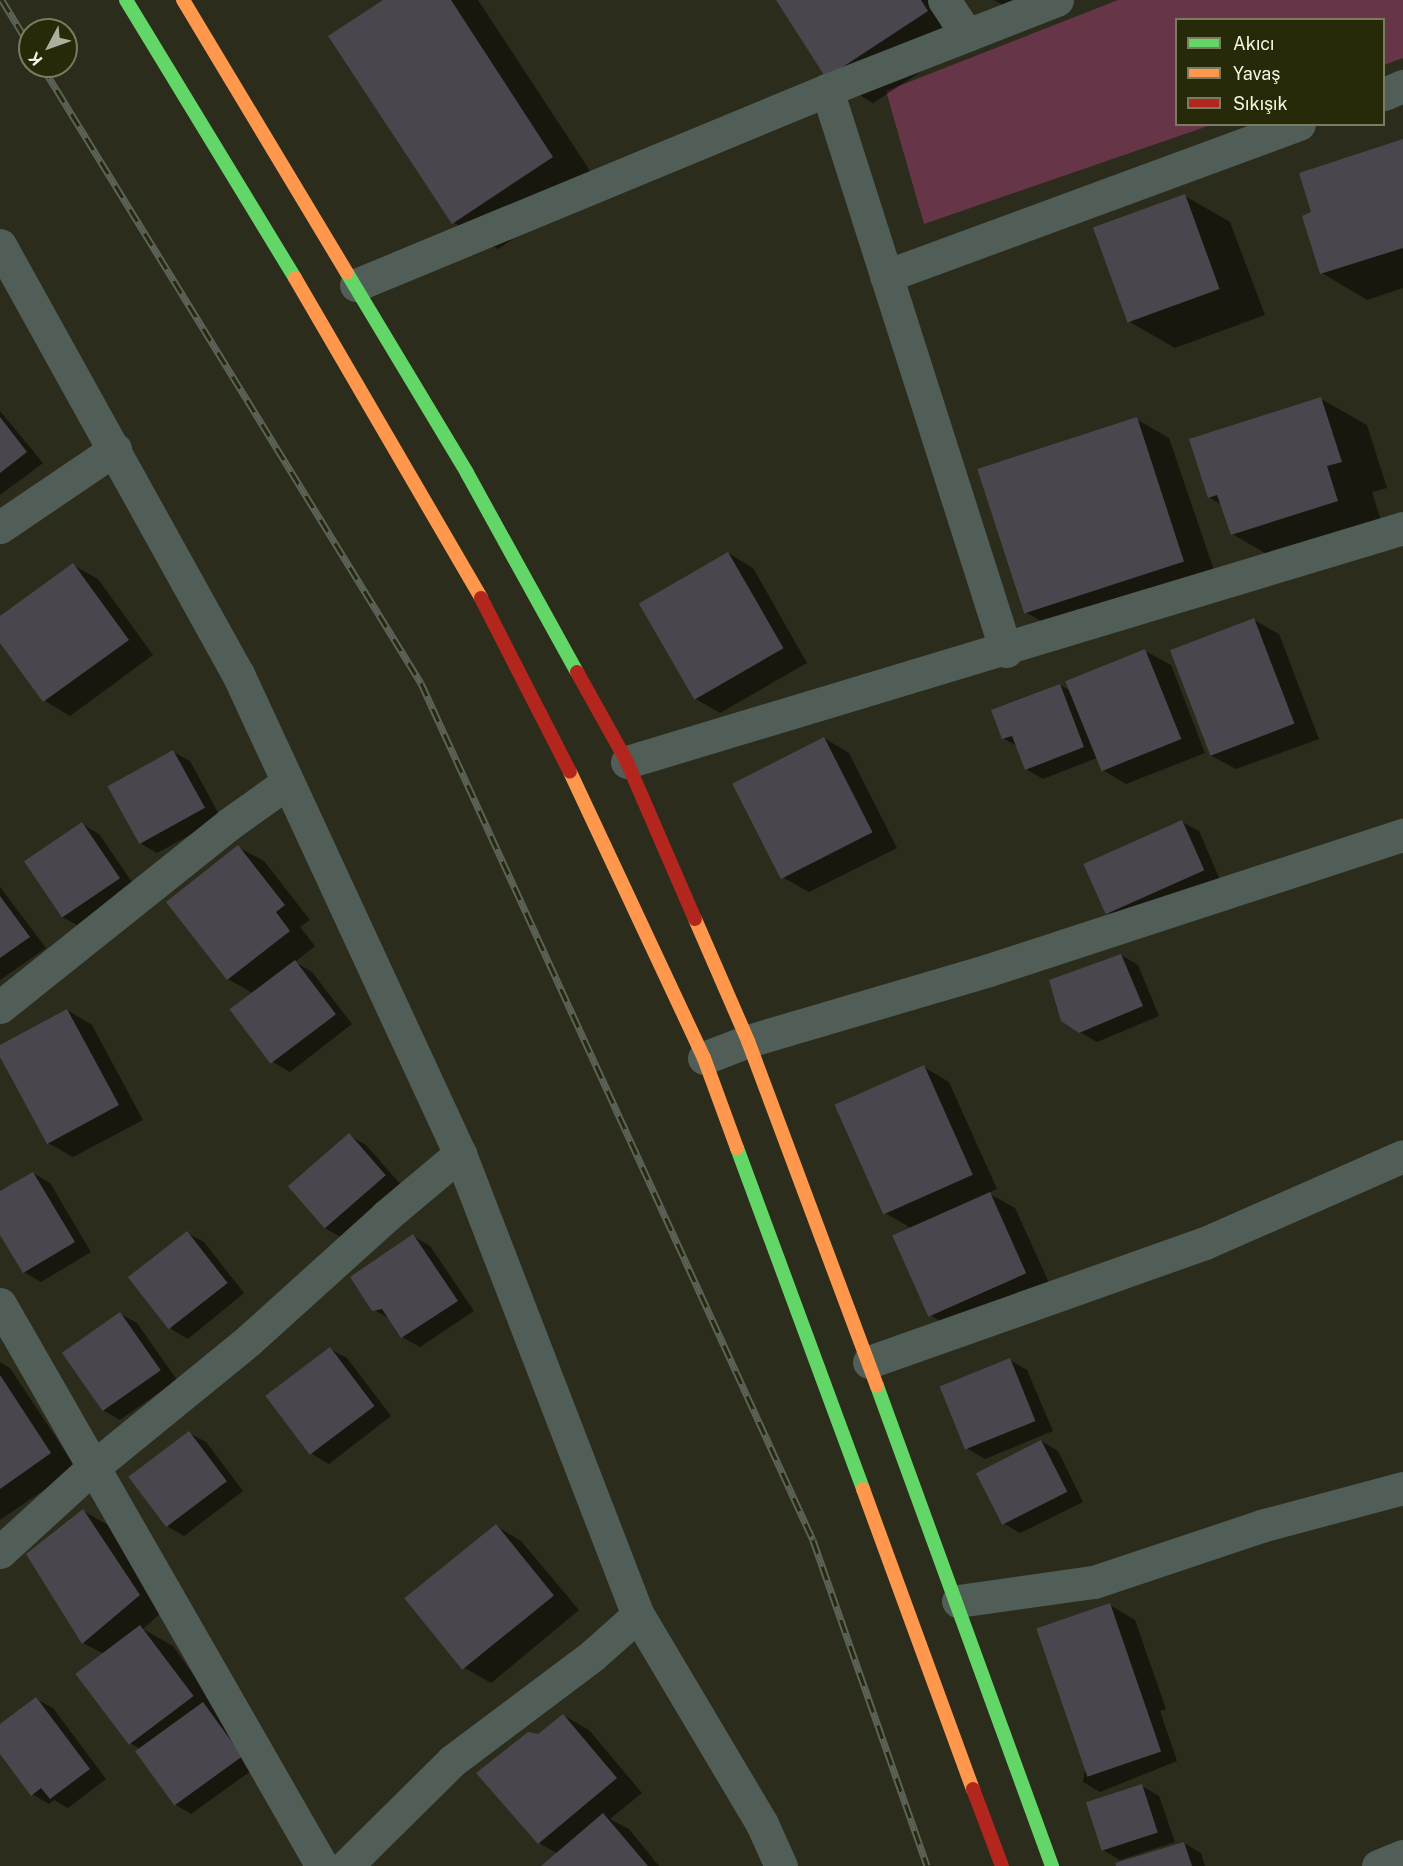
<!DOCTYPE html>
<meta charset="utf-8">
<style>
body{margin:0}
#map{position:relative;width:1403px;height:1866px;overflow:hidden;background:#2b2c1b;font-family:"Public Sans",sans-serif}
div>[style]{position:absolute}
.green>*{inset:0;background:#663648}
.shadow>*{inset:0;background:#0007}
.building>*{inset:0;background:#4a464d;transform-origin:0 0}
.street>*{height:33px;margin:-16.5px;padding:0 16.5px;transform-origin:16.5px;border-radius:16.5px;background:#505e57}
.fast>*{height:14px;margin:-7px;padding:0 7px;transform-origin:7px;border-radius:7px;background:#63d668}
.slow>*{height:14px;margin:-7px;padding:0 7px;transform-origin:7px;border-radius:7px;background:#ff974d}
.jam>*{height:14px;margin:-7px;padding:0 7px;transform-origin:7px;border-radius:7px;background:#b3261e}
.rail>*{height:7px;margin-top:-3.5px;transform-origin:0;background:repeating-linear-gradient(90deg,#272a08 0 14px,#5b6257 0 28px);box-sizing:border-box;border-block:2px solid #5b6257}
span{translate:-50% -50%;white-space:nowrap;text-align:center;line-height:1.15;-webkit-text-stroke:6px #272a08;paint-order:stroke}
.legend{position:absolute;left:1175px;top:18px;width:210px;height:108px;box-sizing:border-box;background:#272a08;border:2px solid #797c60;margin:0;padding:8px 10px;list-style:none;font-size:18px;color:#f3f6e3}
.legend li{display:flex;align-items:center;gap:12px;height:30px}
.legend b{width:30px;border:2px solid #797c60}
.north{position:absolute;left:18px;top:18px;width:60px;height:60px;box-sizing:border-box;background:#272a08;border:2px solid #797c60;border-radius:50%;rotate:229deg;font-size:16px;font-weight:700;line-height:24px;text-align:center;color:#f3f6e3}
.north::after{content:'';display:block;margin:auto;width:21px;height:27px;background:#adaf9d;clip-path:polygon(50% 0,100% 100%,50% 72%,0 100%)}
</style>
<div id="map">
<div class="green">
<div style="clip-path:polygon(1118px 0,1403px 0,1403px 58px,1384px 65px,1384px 20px,1176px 20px,1176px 124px,1211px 125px,924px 224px,886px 91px)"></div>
</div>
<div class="shadow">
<div style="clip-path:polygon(386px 0,478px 0,598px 183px,498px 249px,453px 222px)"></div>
<div style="clip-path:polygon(777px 0,948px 0,973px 38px,873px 103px,828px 76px)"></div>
<div style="clip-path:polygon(994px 0,1033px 0,1014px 11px)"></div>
<div style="clip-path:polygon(1403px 141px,1403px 288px,1367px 300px,1322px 273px,1313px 213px)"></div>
<div style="clip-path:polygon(1185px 196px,1230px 222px,1265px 315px,1175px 348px,1130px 322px)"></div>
<div style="clip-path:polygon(1321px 399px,1367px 425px,1387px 488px,1372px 492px,1383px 527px,1277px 560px,1232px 534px,1222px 505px,1209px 497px)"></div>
<div style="clip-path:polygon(0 411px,43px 463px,0 495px)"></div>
<div style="clip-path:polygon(1136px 419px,1169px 438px,1217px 579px,1060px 632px,1027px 613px)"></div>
<div style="clip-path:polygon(728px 553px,753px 568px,807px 663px,720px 713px,694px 698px)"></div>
<div style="clip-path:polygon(73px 565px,98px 579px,153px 655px,70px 716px,45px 701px,0 640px,0 618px)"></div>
<div style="clip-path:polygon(1254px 620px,1279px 634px,1319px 739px,1236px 769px,1210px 755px)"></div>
<div style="clip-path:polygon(1145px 651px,1171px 665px,1205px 753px,1126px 784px,1101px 769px,1097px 758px,1043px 779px,1026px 769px,1017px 746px,1003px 738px,1060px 685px,1071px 691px)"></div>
<div style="clip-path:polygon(824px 738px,849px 753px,897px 848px,809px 892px,784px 878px)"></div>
<div style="clip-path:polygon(173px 752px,190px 761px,221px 818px,157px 853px,140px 843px)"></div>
<div style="clip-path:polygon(1182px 822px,1199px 831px,1220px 880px,1123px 922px,1106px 912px)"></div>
<div style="clip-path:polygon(82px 824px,99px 834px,136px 888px,79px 926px,62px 917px)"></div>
<div style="clip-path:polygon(238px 847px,264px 861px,310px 920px,300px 927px,315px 946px,295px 962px,312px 972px,352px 1024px,290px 1072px,273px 1062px,254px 994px,228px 979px,168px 902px)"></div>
<div style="clip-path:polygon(0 887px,46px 948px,0 980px)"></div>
<div style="clip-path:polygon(1121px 955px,1138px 965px,1159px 1016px,1097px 1042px,1080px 1032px)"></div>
<div style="clip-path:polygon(67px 1010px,92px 1025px,143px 1120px,73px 1157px,48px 1143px,0 1054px,0 1046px)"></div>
<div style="clip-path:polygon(924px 1067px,949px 1082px,997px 1189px,988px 1193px,1015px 1208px,1051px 1287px,955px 1330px,930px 1315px,911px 1228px,885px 1213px)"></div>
<div style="clip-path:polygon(349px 1135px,366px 1145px,402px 1186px,342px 1238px,325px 1228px,290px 1187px)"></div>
<div style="clip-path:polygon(33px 1173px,50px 1183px,91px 1252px,41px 1282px,24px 1272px,0 1232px,0 1193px)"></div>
<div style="clip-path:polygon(187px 1233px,204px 1242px,244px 1293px,188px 1339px,171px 1329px)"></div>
<div style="clip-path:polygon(413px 1236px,430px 1246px,474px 1311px,420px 1347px,402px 1337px,390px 1319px,373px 1309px)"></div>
<div style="clip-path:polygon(120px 1314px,137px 1323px,177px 1380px,120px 1420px,103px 1410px)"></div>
<div style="clip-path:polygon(330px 1349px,347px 1358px,391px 1416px,329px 1464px,312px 1454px)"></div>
<div style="clip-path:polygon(1010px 1360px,1027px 1370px,1053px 1431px,985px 1459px,968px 1449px)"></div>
<div style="clip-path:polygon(0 1362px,10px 1368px,76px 1468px,0 1520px)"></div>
<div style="clip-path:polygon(189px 1433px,206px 1442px,243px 1491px,184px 1536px,167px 1526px)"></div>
<div style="clip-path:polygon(1041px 1441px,1058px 1451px,1083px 1502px,1020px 1533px,1003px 1523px)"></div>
<div style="clip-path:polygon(83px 1511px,108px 1525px,164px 1610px,143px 1629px,173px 1646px,258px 1766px,191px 1814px,174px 1804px,140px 1749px,130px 1743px,78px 1674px,104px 1654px,83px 1643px)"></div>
<div style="clip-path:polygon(496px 1526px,521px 1541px,579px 1610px,491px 1683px,465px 1668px)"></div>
<div style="clip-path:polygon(1110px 1605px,1135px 1620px,1166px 1709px,1160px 1711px,1177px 1761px,1100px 1792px,1083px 1782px)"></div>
<div style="clip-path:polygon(36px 1699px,53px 1708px,106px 1779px,68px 1808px,54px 1800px,49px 1804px,32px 1794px,0 1752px,0 1725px)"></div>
<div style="clip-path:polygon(563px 1715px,589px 1730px,642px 1793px,610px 1819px,629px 1829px,659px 1866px,543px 1866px,558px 1854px,539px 1843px,539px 1735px)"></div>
<div style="clip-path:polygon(1142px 1786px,1159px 1796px,1175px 1842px,1120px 1860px,1103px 1850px)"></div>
<div style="clip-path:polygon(1184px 1843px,1201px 1853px,1205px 1866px,1118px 1866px)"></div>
</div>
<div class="building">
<div style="clip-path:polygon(383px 0,451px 0,553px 157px,452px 224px,328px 36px)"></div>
<div style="clip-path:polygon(776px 0,921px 0,928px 11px,826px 78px)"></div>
<div style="clip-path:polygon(1403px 139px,1403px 248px,1320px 274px,1302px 216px,1311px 212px,1299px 173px)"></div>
<div style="left:1185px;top:194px;width:101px;height:98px;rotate:70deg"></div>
<div style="clip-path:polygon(1321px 397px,1342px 462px,1327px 466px,1338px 501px,1231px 535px,1217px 495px,1208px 498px,1189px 439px)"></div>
<div style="clip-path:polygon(0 417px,27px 452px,0 473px)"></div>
<div style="left:1137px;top:417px;width:152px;height:168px;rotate:72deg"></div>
<div style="left:728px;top:552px;width:111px;height:103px;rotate:60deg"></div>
<div style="clip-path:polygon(73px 563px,129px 640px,43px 702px,0 643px,0 616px)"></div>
<div style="left:1254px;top:618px;width:113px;height:90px;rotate:69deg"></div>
<div style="left:1145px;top:649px;width:97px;height:86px;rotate:68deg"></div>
<div style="clip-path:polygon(1060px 684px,1084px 747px,1025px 770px,1012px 736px,1002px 739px,991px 710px)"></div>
<div style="left:824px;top:737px;width:107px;height:103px;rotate:63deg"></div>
<div style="left:173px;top:750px;width:66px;height:75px;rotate:61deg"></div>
<div style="left:1182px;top:820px;width:55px;height:108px;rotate:66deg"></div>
<div style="left:82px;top:822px;width:68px;height:70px;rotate:56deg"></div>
<div style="clip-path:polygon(238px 845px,285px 905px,276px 912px,290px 931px,227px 980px,166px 902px)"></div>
<div style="clip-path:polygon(0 896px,30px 937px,0 958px)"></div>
<div style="clip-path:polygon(1121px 954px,1143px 1006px,1079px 1033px,1061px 1021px,1049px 980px)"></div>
<div style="left:295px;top:960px;width:68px;height:82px;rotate:53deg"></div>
<div style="clip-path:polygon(67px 1009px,119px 1105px,47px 1144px,0 1057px,0 1045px)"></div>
<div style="left:924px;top:1065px;width:120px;height:98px;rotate:66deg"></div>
<div style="left:349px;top:1133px;width:56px;height:81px;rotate:49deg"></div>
<div style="clip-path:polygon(33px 1172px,75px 1242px,23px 1273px,0 1235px,0 1191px)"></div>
<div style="left:990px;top:1192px;width:89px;height:107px;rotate:66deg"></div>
<div style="left:187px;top:1231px;width:66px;height:75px;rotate:52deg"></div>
<div style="clip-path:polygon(413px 1234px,458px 1301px,401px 1338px,382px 1309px,372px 1311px,350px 1277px)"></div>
<div style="left:120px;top:1312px;width:71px;height:71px;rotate:55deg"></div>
<div style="left:330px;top:1347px;width:74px;height:81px;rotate:53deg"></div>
<div style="left:1010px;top:1358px;width:68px;height:76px;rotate:68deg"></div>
<div style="clip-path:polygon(0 1375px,51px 1453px,0 1489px)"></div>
<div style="left:189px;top:1431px;width:63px;height:76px;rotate:53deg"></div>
<div style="left:1041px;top:1440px;width:58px;height:73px;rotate:63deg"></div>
<div style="clip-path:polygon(83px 1509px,140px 1595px,82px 1644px,26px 1554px)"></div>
<div style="left:496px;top:1524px;width:92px;height:118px;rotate:51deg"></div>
<div style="left:1110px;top:1603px;width:157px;height:78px;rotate:71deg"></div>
<div style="left:140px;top:1625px;width:89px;height:81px;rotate:53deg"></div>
<div style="clip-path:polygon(36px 1697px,90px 1769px,50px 1799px,41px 1788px,31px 1796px,0 1754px,0 1724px)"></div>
<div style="left:203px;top:1702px;width:67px;height:84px;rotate:54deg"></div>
<div style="clip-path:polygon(563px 1714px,617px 1778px,538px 1844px,476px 1773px,528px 1732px,538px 1734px)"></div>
<div style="left:1142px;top:1784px;width:51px;height:59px;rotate:72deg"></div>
<div style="clip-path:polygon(603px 1813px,648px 1866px,541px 1866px)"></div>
<div style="clip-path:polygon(1184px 1842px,1192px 1866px,1116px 1866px,1115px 1863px)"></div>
</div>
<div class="street">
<div style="left:944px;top:0;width:42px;rotate:56.7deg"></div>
<div style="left:827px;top:90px;width:589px;rotate:72.3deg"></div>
<div style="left:1384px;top:94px;width:21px;rotate:-23deg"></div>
<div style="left:0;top:245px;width:491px;rotate:61deg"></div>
<div style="left:238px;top:674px;width:529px;rotate:65.18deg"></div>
<div style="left:460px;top:1154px;width:494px;rotate:68.9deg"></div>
<div style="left:638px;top:1615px;width:243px;rotate:59.3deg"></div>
<div style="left:762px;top:1824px;width:46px;rotate:65.7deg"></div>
<div style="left:886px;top:276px;width:440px;rotate:-20.2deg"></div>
<div style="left:356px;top:285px;width:510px;rotate:-22.49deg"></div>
<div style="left:827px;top:90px;width:247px;rotate:-21.4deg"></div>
<div style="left:0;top:527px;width:139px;rotate:-34.1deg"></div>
<div style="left:627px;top:762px;width:811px;rotate:-16.78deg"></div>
<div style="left:0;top:1007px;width:293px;rotate:-38.6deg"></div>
<div style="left:229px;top:824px;width:72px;rotate:-35.4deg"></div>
<div style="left:704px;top:1058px;width:47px;rotate:-21.1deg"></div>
<div style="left:748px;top:1041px;width:251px;rotate:-16.4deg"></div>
<div style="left:989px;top:970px;width:435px;rotate:-18.1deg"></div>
<div style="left:0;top:1304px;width:648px;rotate:60.19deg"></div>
<div style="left:869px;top:1362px;width:356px;rotate:-19.5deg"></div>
<div style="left:1205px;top:1243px;width:216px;rotate:-23.7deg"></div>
<div style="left:0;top:1552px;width:123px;rotate:-42.4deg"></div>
<div style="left:91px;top:1469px;width:204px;rotate:-39.2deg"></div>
<div style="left:249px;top:1340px;width:185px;rotate:-42.1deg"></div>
<div style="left:386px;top:1216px;width:97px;rotate:-40deg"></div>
<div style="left:958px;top:1601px;width:137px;rotate:-8deg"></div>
<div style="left:1094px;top:1582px;width:176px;rotate:-18.5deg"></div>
<div style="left:1261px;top:1526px;width:147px;rotate:-15deg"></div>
<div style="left:346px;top:1866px;width:149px;rotate:-44.7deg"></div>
<div style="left:452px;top:1761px;width:176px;rotate:-36.9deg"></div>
<div style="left:593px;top:1655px;width:60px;rotate:-41.6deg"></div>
<div style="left:1378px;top:1866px;width:27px;rotate:-22deg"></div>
</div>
<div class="fast">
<div style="left:126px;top:0;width:325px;rotate:58.7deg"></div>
<div style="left:347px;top:273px;width:233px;rotate:59deg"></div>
<div style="left:467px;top:473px;width:227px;rotate:61.1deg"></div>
<div style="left:737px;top:1148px;width:364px;rotate:69.7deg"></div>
<div style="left:877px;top:1386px;width:511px;rotate:69.97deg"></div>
</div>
<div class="slow">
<div style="left:183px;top:0;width:318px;rotate:59deg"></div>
<div style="left:295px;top:278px;width:370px;rotate:59.8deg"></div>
<div style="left:570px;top:772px;width:316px;rotate:64.9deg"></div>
<div style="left:704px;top:1058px;width:96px;rotate:69.9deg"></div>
<div style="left:695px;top:919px;width:133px;rotate:66.5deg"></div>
<div style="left:748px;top:1041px;width:368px;rotate:69.5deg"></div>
<div style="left:863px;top:1489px;width:320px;rotate:69.9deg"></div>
</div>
<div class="jam">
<div style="left:481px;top:598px;width:195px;rotate:62.9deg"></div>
<div style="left:577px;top:672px;width:103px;rotate:60.9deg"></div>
<div style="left:627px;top:762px;width:171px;rotate:66.6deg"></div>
<div style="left:973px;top:1789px;width:82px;rotate:69.4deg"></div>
</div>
<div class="rail">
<div style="left:2px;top:0;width:54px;rotate:58.7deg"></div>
<div style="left:42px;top:66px;width:724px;rotate:58.44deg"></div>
<div style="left:421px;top:683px;width:942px;rotate:65.42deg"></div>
<div style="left:813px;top:1540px;width:345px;rotate:70.7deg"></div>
</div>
<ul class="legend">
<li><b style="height:8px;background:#63d668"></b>Akıcı</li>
<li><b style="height:8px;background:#ff974d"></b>Yavaş</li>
<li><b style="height:8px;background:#b3261e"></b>Sıkışık</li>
</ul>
<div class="north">K</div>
</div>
